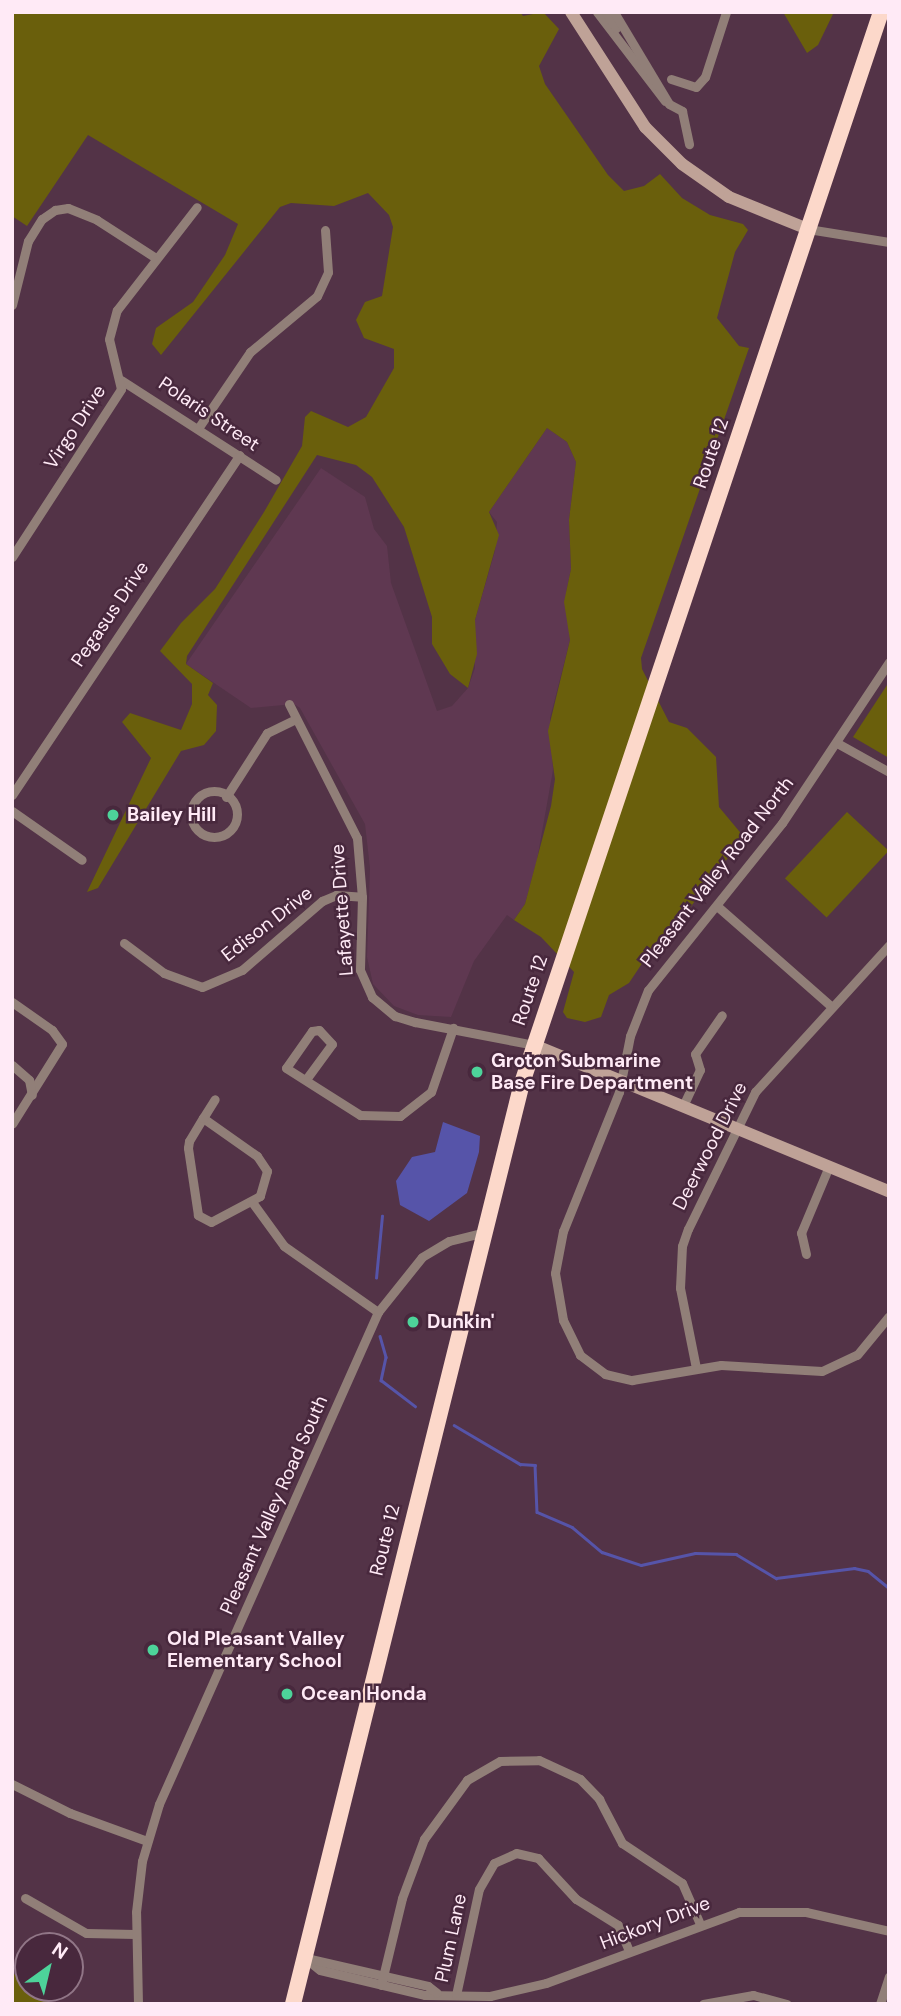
<!DOCTYPE html>
<style>
body{margin:0}
#map{position:relative;width:901px;height:2016px;overflow:hidden;background:#533347;font-family:"DM Sans",sans-serif}
div>[style]{position:absolute}
.built>*{inset:0;background:#5f3851}
.green>*{inset:0;background:#6a5f0c;transform-origin:0 0}
.water>*{inset:0;background:#5654a9}
.stream>*{height:2.5px;margin:-1.25px;padding:0 1.25px;transform-origin:1.25px;border-radius:1.25px;background:#5654a9}
.street>*{height:9px;margin:-4.5px;padding:0 4.5px;transform-origin:4.5px;border-radius:4.5px;background:#917f78}
.street>.ring{margin:-4.5px;padding:0;box-sizing:content-box;background:none;border:9px solid #917f78;border-radius:50%}
.secondary>*{height:12px;margin:-6px;padding:0 6px;transform-origin:6px;border-radius:6px;background:#bfa297}
.highway>*{height:16px;margin:-8px;padding:0 8px;transform-origin:8px;border-radius:8px;background:#fcd8ca}
.dots>*{width:19px;height:19px;translate:-50% -50%;box-sizing:border-box;border:4px solid #48283d;border-radius:50%}
span{translate:-50% -50%;white-space:nowrap;text-align:center;line-height:1.15;-webkit-text-stroke:5px #48283d;paint-order:stroke}
.street-label{font-size:19px;color:#ffeaf6}
.poi-label{font-size:19px;color:#ffeaf6;font-weight:700}
.left{translate:0 -50%;text-align:left}
.frame{position:absolute;inset:0;border:14px solid #ffeaf6;pointer-events:none}
.north{position:absolute;left:14px;top:1932px;width:70px;height:70px;box-sizing:border-box;background:#48283d;border:2px solid #917687;border-radius:50%;rotate:34deg;font-size:19px;font-weight:700;line-height:28px;text-align:center;color:#ffeaf6}
.north::after{content:'';display:block;margin:auto;width:24px;height:32px;background:#4dd39a;clip-path:polygon(50% 0,100% 100%,50% 72%,0 100%)}
</style>
<div id="map">
<div class="built">
<div style="clip-path:polygon(547px 428px,567px 442px,576px 462px,569px 520px,571px 569px,566px 593px,570px 640px,550px 718px,553px 770px,537px 860px,525px 904px,514px 920px,507px 915px,474px 961px,451px 1017px,418px 1015px,394px 1006px,373px 984px,367px 957px,370px 868px,365px 824px,300px 708px,294px 704px,251px 708px,186px 664px,321px 468px,365px 497px,374px 529px,387px 546px,391px 583px,437px 711px,452px 706px,468px 688px,475px 668px,475px 620px,495px 551px,497px 522px,489px 512px)"></div>
</div>
<div class="green">
<div style="clip-path:polygon(12px 12px,520px 12px,523px 16px,543px 12px,559px 29px,539px 66px,545px 84px,608px 175px,624px 191px,644px 186px,660px 174px,682px 198px,710px 215px,743px 224px,748px 230px,735px 252px,717px 318px,739px 346px,749px 348px,641px 658px,642px 669px,669px 722px,687px 728px,716px 757px,719px 807px,744px 837px,679px 922px,659px 938px,629px 983px,609px 995px,601px 1017px,585px 1022px,567px 1018px,563px 1012px,574px 972px,541px 937px,514px 920px,525px 904px,551px 806px,555px 779px,548px 731px,570px 640px,564px 602px,571px 569px,569px 520px,576px 462px,567px 442px,547px 428px,489px 512px,499px 535px,475px 620px,477px 654px,468px 688px,450px 674px,432px 644px,432px 617px,404px 527px,372px 477px,356px 465px,317px 455px,187px 656px,186px 664px,213px 683px,208px 695px,217px 705px,216px 731px,204px 745px,181px 751px,98px 888px,87px 892px,151px 758px,122px 722px,130px 713px,181px 730px,192px 704px,192px 684px,160px 651px,181px 623px,215px 589px,264px 512px,302px 446px,305px 417px,311px 411px,348px 427px,366px 417px,394px 368px,394px 349px,364px 338px,356px 320px,365px 302px,382px 296px,393px 227px,389px 215px,368px 193px,334px 206px,291px 203px,280px 207px,161px 355px,152px 344px,156px 328px,193px 302px,225px 255px,238px 224px,88px 135px,27px 226px,12px 216px)"></div>
<div style="clip-path:polygon(783px 12px,834px 12px,818px 45px,807px 53px)"></div>
<div style="clip-path:polygon(889px 682px,889px 758px,853px 737px)"></div>
<div style="left:847px;top:812px;width:57px;height:91px;rotate:43deg"></div>
<div style="clip-path:polygon(12px 1972px,28px 1988px,53px 2004px,12px 2004px)"></div>
</div>
<div class="water">
<div style="clip-path:polygon(443px 1122px,480px 1136px,479px 1152px,467px 1193px,429px 1221px,400px 1205px,396px 1181px,412px 1157px,435px 1152px)"></div>
</div>
<div class="stream">
<div style="left:376px;top:1278px;width:62px;rotate:-84.5deg"></div>
<div style="left:380px;top:1336px;width:22px;rotate:74deg"></div>
<div style="left:386px;top:1357px;width:24px;rotate:102deg"></div>
<div style="left:381px;top:1380px;width:43px;rotate:37.4deg"></div>
<div style="left:454px;top:1425px;width:77px;rotate:30.6deg"></div>
<div style="left:520px;top:1464px;width:15px;rotate:4deg"></div>
<div style="left:535px;top:1465px;width:47px;rotate:87.6deg"></div>
<div style="left:537px;top:1512px;width:38px;rotate:23deg"></div>
<div style="left:572px;top:1527px;width:39px;rotate:40deg"></div>
<div style="left:602px;top:1552px;width:41px;rotate:18.4deg"></div>
<div style="left:641px;top:1565px;width:55px;rotate:-12.5deg"></div>
<div style="left:695px;top:1553px;width:41px;rotate:1.4deg"></div>
<div style="left:736px;top:1554px;width:47px;rotate:31deg"></div>
<div style="left:776px;top:1578px;width:79px;rotate:-7.3deg"></div>
<div style="left:854px;top:1568px;width:14px;rotate:12deg"></div>
<div style="left:868px;top:1571px;width:27px;rotate:39deg"></div>
</div>
<div class="street">
<div style="left:597px;top:12px;width:112px;rotate:52.6deg"></div>
<div style="left:606px;top:12px;width:19px;rotate:58deg"></div>
<div style="left:614px;top:12px;width:107px;rotate:59.1deg"></div>
<div style="left:669px;top:104px;width:15px;rotate:28deg"></div>
<div style="left:682px;top:111px;width:34px;rotate:78deg"></div>
<div style="left:671px;top:79px;width:26px;rotate:18deg"></div>
<div style="left:696px;top:87px;width:13px;rotate:-48deg"></div>
<div style="left:705px;top:77px;width:68px;rotate:-72.1deg"></div>
<div style="left:808px;top:229px;width:82px;rotate:9.1deg"></div>
<div style="left:12px;top:305px;width:66px;rotate:-76deg"></div>
<div style="left:28px;top:241px;width:26px;rotate:-58deg"></div>
<div style="left:42px;top:219px;width:16px;rotate:-35deg"></div>
<div style="left:55px;top:210px;width:13px;rotate:-9deg"></div>
<div style="left:68px;top:208px;width:31px;rotate:22deg"></div>
<div style="left:97px;top:220px;width:70px;rotate:32.8deg"></div>
<div style="left:121px;top:380px;width:184px;rotate:32.8deg"></div>
<div style="left:199px;top:427px;width:91px;rotate:-55.8deg"></div>
<div style="left:250px;top:352px;width:87px;rotate:-39.9deg"></div>
<div style="left:317px;top:296px;width:26px;rotate:-65deg"></div>
<div style="left:328px;top:272px;width:42px;rotate:-94.1deg"></div>
<div style="left:12px;top:557px;width:200px;rotate:-57deg"></div>
<div style="left:121px;top:389px;width:51px;rotate:-103.5deg"></div>
<div style="left:109px;top:339px;width:30px;rotate:-75deg"></div>
<div style="left:117px;top:310px;width:130px;rotate:-52.2deg"></div>
<div style="left:889px;top:662px;width:193px;rotate:123.6deg"></div>
<div style="left:782px;top:823px;width:214px;rotate:128.7deg"></div>
<div style="left:648px;top:990px;width:49px;rotate:111.4deg"></div>
<div style="left:630px;top:1036px;width:57px;rotate:101.1deg"></div>
<div style="left:619px;top:1092px;width:150px;rotate:111.9deg"></div>
<div style="left:563px;top:1231px;width:43px;rotate:100.8deg"></div>
<div style="left:555px;top:1273px;width:48px;rotate:80.3deg"></div>
<div style="left:563px;top:1320px;width:39px;rotate:64deg"></div>
<div style="left:580px;top:1355px;width:31px;rotate:37deg"></div>
<div style="left:605px;top:1374px;width:28px;rotate:13deg"></div>
<div style="left:632px;top:1380px;width:90px;rotate:-9.6deg"></div>
<div style="left:721px;top:1365px;width:101px;rotate:3.4deg"></div>
<div style="left:822px;top:1371px;width:38px;rotate:-25deg"></div>
<div style="left:857px;top:1355px;width:50px;rotate:-50.6deg"></div>
<div style="left:289px;top:704px;width:150px;rotate:63.1deg"></div>
<div style="left:357px;top:838px;width:59px;rotate:85.2deg"></div>
<div style="left:362px;top:897px;width:73px;rotate:91.6deg"></div>
<div style="left:360px;top:970px;width:30px;rotate:66deg"></div>
<div style="left:372px;top:997px;width:30px;rotate:40deg"></div>
<div style="left:395px;top:1016px;width:21px;rotate:17deg"></div>
<div style="left:415px;top:1022px;width:121px;rotate:10.9deg"></div>
<div style="left:837px;top:743px;width:60px;rotate:29.1deg"></div>
<div class="ring" style="left:191px;top:791px;width:37px;height:37px"></div>
<div style="left:12px;top:795px;width:409px;rotate:-56.2deg"></div>
<div style="left:226px;top:797px;width:76px;rotate:-57.4deg"></div>
<div style="left:267px;top:733px;width:32px;rotate:-26deg"></div>
<div style="left:12px;top:811px;width:85px;rotate:35deg"></div>
<div style="left:717px;top:906px;width:152px;rotate:41.3deg"></div>
<div style="left:124px;top:943px;width:50px;rotate:36.9deg"></div>
<div style="left:164px;top:973px;width:40px;rotate:20.2deg"></div>
<div style="left:202px;top:987px;width:43px;rotate:-23deg"></div>
<div style="left:242px;top:970px;width:106px;rotate:-40.8deg"></div>
<div style="left:322px;top:901px;width:15px;rotate:-23deg"></div>
<div style="left:336px;top:895px;width:26px;rotate:4deg"></div>
<div style="left:12px;top:1002px;width:49px;rotate:35deg"></div>
<div style="left:52px;top:1030px;width:17px;rotate:54deg"></div>
<div style="left:62px;top:1044px;width:94px;rotate:122deg"></div>
<div style="left:12px;top:1065px;width:23px;rotate:41deg"></div>
<div style="left:29px;top:1080px;width:15px;rotate:79deg"></div>
<div style="left:307px;top:1078px;width:42px;rotate:-53.7deg"></div>
<div style="left:332px;top:1044px;width:19px;rotate:-133deg"></div>
<div style="left:319px;top:1030px;width:7px;rotate:172deg"></div>
<div style="left:312px;top:1031px;width:45px;rotate:125.1deg"></div>
<div style="left:286px;top:1068px;width:88px;rotate:32.4deg"></div>
<div style="left:360px;top:1115px;width:40px;rotate:1.4deg"></div>
<div style="left:400px;top:1116px;width:39px;rotate:-38deg"></div>
<div style="left:431px;top:1092px;width:68px;rotate:-71deg"></div>
<div style="left:683px;top:1106px;width:40px;rotate:-65deg"></div>
<div style="left:700px;top:1070px;width:17px;rotate:-107deg"></div>
<div style="left:695px;top:1054px;width:47px;rotate:-55.3deg"></div>
<div style="left:203px;top:1118px;width:66px;rotate:35.1deg"></div>
<div style="left:257px;top:1156px;width:18px;rotate:56deg"></div>
<div style="left:267px;top:1171px;width:26px;rotate:106deg"></div>
<div style="left:260px;top:1196px;width:55px;rotate:152deg"></div>
<div style="left:211px;top:1222px;width:15px;rotate:-152deg"></div>
<div style="left:198px;top:1215px;width:68px;rotate:-98.5deg"></div>
<div style="left:188px;top:1148px;width:7px;rotate:-82deg"></div>
<div style="left:189px;top:1141px;width:27px;rotate:-59deg"></div>
<div style="left:203px;top:1118px;width:22px;rotate:-58deg"></div>
<div style="left:252px;top:1202px;width:54px;rotate:54deg"></div>
<div style="left:284px;top:1246px;width:115px;rotate:35.1deg"></div>
<div style="left:806px;top:1254px;width:22px;rotate:-103deg"></div>
<div style="left:801px;top:1233px;width:73px;rotate:-67.3deg"></div>
<div style="left:696px;top:1368px;width:82px;rotate:-101.3deg"></div>
<div style="left:680px;top:1288px;width:42px;rotate:-87.3deg"></div>
<div style="left:682px;top:1246px;width:18px;rotate:-71deg"></div>
<div style="left:688px;top:1229px;width:153px;rotate:-63.9deg"></div>
<div style="left:755px;top:1092px;width:199px;rotate:-47.6deg"></div>
<div style="left:12px;top:1784px;width:65px;rotate:26.6deg"></div>
<div style="left:70px;top:1813px;width:82px;rotate:20deg"></div>
<div style="left:25px;top:1898px;width:70px;rotate:29.8deg"></div>
<div style="left:86px;top:1933px;width:49px;rotate:1.2deg"></div>
<div style="left:305px;top:1958px;width:19px;rotate:39deg"></div>
<div style="left:320px;top:1970px;width:108px;rotate:13.4deg"></div>
<div style="left:425px;top:1995px;width:65px;rotate:0.9deg"></div>
<div style="left:490px;top:1996px;width:57px;rotate:-13.1deg"></div>
<div style="left:546px;top:1983px;width:206px;rotate:-20.2deg"></div>
<div style="left:739px;top:1912px;width:67px"></div>
<div style="left:806px;top:1912px;width:85px;rotate:12.9deg"></div>
<div style="left:306px;top:1958px;width:125px;rotate:12.9deg"></div>
<div style="left:428px;top:1986px;width:11px;rotate:38deg"></div>
<div style="left:381px;top:1985px;width:89px;rotate:-76.4deg"></div>
<div style="left:402px;top:1898px;width:63px;rotate:-69.6deg"></div>
<div style="left:424px;top:1839px;width:73px;rotate:-53.9deg"></div>
<div style="left:467px;top:1780px;width:38px;rotate:-30deg"></div>
<div style="left:500px;top:1761px;width:39px;rotate:-1deg"></div>
<div style="left:539px;top:1760px;width:45px;rotate:24.9deg"></div>
<div style="left:580px;top:1779px;width:28px;rotate:46deg"></div>
<div style="left:599px;top:1799px;width:50px;rotate:62.4deg"></div>
<div style="left:622px;top:1843px;width:72px;rotate:33.7deg"></div>
<div style="left:682px;top:1883px;width:45px;rotate:66.3deg"></div>
<div style="left:456px;top:1995px;width:108px;rotate:-77.8deg"></div>
<div style="left:479px;top:1889px;width:30px;rotate:-60deg"></div>
<div style="left:494px;top:1863px;width:24px;rotate:-24deg"></div>
<div style="left:516px;top:1853px;width:23px;rotate:13deg"></div>
<div style="left:538px;top:1858px;width:56px;rotate:47.2deg"></div>
<div style="left:576px;top:1899px;width:49px;rotate:31.8deg"></div>
<div style="left:618px;top:1925px;width:28px;rotate:67deg"></div>
<div style="left:138px;top:2004px;width:92px;rotate:-91.2deg"></div>
<div style="left:136px;top:1912px;width:51px;rotate:-83.3deg"></div>
<div style="left:142px;top:1861px;width:59px;rotate:-73.4deg"></div>
<div style="left:159px;top:1804px;width:539px;rotate:-66.01deg"></div>
<div style="left:378px;top:1312px;width:70px;rotate:-51.3deg"></div>
<div style="left:422px;top:1257px;width:31px;rotate:-31deg"></div>
<div style="left:449px;top:1241px;width:34px;rotate:-14deg"></div>
<div style="left:703px;top:2004px;width:51px;rotate:-10.2deg"></div>
<div style="left:753px;top:1995px;width:35px;rotate:15deg"></div>
<div style="left:880px;top:2004px;width:29px;rotate:-72deg"></div>
</div>
<div class="secondary">
<div style="left:571px;top:12px;width:137px;rotate:57.2deg"></div>
<div style="left:645px;top:127px;width:52px;rotate:45deg"></div>
<div style="left:682px;top:164px;width:57px;rotate:35.1deg"></div>
<div style="left:729px;top:197px;width:85px;rotate:22.1deg"></div>
<div style="left:534px;top:1045px;width:384px;rotate:22.4deg"></div>
</div>
<div class="highway">
<div style="left:293px;top:2004px;width:949px;rotate:-76.04deg"></div>
<div style="left:522px;top:1083px;width:1130px;rotate:-71.47deg"></div>
</div>
<div class="dots">
<div style="left:113px;top:815px;background:#4dd39a"></div>
<div style="left:477px;top:1072px;background:#4dd39a"></div>
<div style="left:413px;top:1322px;background:#4dd39a"></div>
<div style="left:153px;top:1650px;background:#4dd39a"></div>
<div style="left:287px;top:1694px;background:#4dd39a"></div>
</div>
<div class="street-label">
<span style="left:209px;top:414px;rotate:34deg">Polaris Street</span>
<span style="left:75px;top:427px;rotate:-57deg">Virgo Drive</span>
<span style="left:711px;top:453px;rotate:-71deg">Route 12</span>
<span style="left:110px;top:614px;rotate:-56deg">Pegasus Drive</span>
<span style="left:717px;top:872px;rotate:-52deg">Pleasant Valley Road North</span>
<span style="left:342px;top:910px;rotate:-94deg">Lafayette Drive</span>
<span style="left:267px;top:924px;rotate:-38deg">Edison Drive</span>
<span style="left:530px;top:990px;rotate:-71deg">Route 12</span>
<span style="left:710px;top:1146px;rotate:-63deg">Deerwood Drive</span>
<span style="left:274px;top:1505px;rotate:-66deg">Pleasant Valley Road South</span>
<span style="left:385px;top:1540px;rotate:-76deg">Route 12</span>
<span style="left:655px;top:1923px;rotate:-21deg">Hickory Drive</span>
<span style="left:451px;top:1938px;rotate:-78deg">Plum Lane</span>
</div>
<div class="poi-label">
<span class="left" style="left:127px;top:815px">Bailey Hill</span>
<span class="left" style="left:491px;top:1072px">Groton Submarine<br>Base Fire Department</span>
<span class="left" style="left:427px;top:1322px">Dunkin'</span>
<span class="left" style="left:167px;top:1650px">Old Pleasant Valley<br>Elementary School</span>
<span class="left" style="left:301px;top:1694px">Ocean Honda</span>
</div>
<div class="frame"></div>
<div class="north">N</div>
</div>
